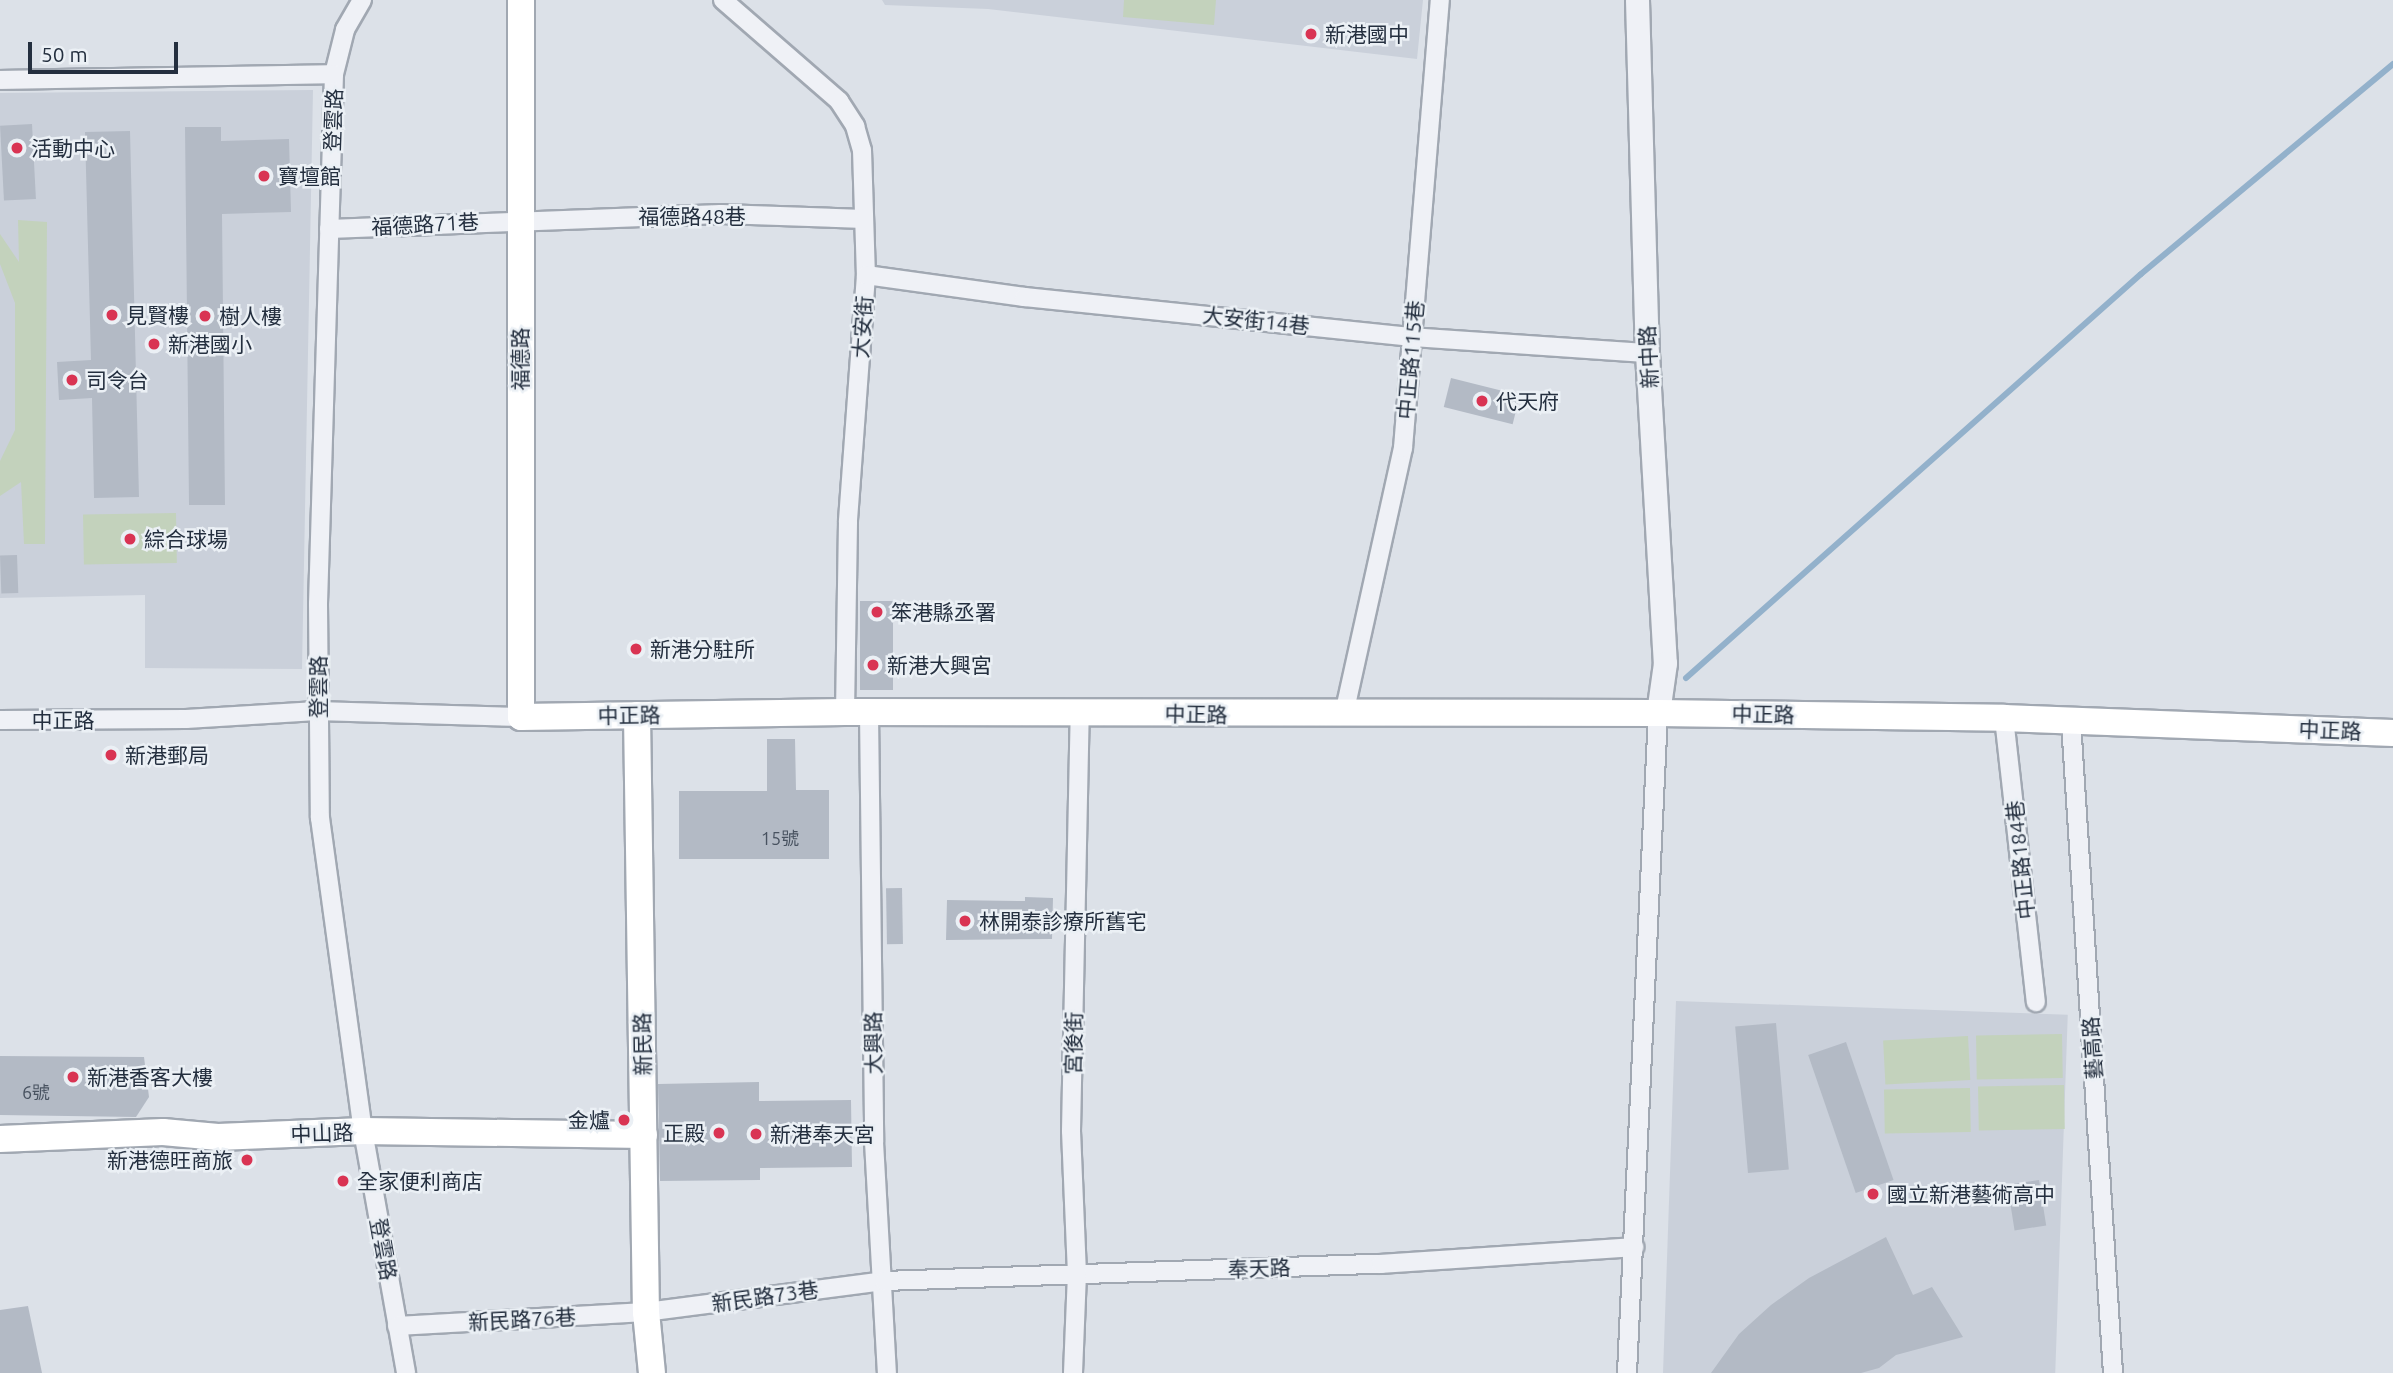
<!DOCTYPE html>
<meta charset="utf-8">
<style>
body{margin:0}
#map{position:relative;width:2393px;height:1373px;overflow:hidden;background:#dce1e8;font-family:Ubuntu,"Noto Sans TC",sans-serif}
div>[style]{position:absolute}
.built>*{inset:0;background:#cad0da;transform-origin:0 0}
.green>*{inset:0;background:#c3d2bc;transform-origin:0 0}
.stream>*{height:6px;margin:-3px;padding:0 3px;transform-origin:3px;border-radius:3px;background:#93b1cb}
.building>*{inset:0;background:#b3bac5;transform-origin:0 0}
.roads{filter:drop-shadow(2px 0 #a1a8b2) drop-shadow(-2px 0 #a1a8b2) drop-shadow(0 2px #a1a8b2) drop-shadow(0 -2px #a1a8b2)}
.minor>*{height:18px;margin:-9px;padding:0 9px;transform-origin:9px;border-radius:9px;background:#eff1f6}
.tertiary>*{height:23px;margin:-11.5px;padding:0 11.5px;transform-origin:11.5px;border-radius:11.5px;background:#eff1f6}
.secondary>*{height:26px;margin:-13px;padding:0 13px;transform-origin:13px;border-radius:13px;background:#fff}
.dots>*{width:19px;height:19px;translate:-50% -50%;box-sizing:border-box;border:4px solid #ebf0f5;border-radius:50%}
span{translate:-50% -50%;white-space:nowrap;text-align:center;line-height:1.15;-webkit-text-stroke:5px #ebf0f5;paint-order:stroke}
.number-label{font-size:18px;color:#485260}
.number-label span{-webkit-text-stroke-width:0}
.poi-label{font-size:21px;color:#242f3f}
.left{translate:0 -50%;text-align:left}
.right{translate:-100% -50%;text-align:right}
.street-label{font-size:21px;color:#242f3f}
.scale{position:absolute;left:28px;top:42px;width:150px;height:32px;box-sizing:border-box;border:4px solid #242f3f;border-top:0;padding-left:9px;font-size:21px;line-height:24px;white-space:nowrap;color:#242f3f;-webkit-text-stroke:5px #ebf0f5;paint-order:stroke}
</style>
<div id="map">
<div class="built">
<div style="clip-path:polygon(882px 0,1423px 0,1417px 59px,988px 9px,885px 5px)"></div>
<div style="clip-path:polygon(313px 90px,302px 669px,145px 668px,145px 595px,0 598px,0 93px)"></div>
<div style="left:1676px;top:1001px;width:392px;height:373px;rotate:2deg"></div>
</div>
<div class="green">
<div style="clip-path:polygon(1124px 0,1216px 0,1214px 25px,1123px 17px)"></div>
<div style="clip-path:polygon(18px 220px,47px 222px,45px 544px,24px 544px,21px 482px,0 496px,0 461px,15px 430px,15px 303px,0 264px,0 234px,19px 262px)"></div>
<div style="left:176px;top:513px;width:50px;height:93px;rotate:89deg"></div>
<div style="left:2062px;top:1034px;width:44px;height:86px;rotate:89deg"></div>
<div style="left:1968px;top:1036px;width:44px;height:85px;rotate:87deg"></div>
<div style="left:2064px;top:1085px;width:44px;height:86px;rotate:89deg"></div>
<div style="left:1970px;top:1088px;width:44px;height:86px;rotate:89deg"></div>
</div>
<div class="stream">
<div style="left:1686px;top:678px;width:608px;rotate:-41.6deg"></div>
<div style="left:2141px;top:274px;width:328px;rotate:-39.8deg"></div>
</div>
<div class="building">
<div style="left:32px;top:124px;width:75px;height:32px;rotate:87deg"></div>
<div style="clip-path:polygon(185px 127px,221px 127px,221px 141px,289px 139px,291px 212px,222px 214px,225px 505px,189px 505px)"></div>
<div style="clip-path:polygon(130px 131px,139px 497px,94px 498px,92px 398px,59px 400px,57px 362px,91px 360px,85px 132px)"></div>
<div style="left:1451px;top:378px;width:71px;height:30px;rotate:14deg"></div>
<div style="left:17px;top:555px;width:38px;height:17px;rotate:88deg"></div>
<div style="left:860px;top:601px;width:33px;height:89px"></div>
<div style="clip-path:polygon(767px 739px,795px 739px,796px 790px,829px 790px,829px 859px,679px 859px,679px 791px,767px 791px)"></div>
<div style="left:902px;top:888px;width:56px;height:16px;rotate:89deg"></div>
<div style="clip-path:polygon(1025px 897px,1053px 898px,1052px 939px,946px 940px,947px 900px,1025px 901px)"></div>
<div style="left:1776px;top:1023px;width:147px;height:41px;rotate:85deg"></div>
<div style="left:1846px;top:1042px;width:146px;height:40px;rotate:71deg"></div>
<div style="clip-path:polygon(0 1056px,144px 1057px,149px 1097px,136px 1117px,0 1115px)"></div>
<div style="clip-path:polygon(759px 1082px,759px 1101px,851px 1100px,852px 1167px,760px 1168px,760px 1180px,660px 1181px,658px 1084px)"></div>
<div style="left:2039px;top:1180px;width:46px;height:32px;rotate:81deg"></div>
<div style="clip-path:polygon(1886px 1237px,1913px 1295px,1932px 1287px,1963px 1337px,1896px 1355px,1879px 1368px,1861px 1373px,1711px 1373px,1739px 1334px,1771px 1305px,1809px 1278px)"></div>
<div style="clip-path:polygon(28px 1306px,42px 1373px,0 1373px,0 1310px)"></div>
</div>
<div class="roads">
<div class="minor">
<div style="left:362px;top:0;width:34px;rotate:120deg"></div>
<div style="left:345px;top:30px;width:45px;rotate:104deg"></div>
<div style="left:334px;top:74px;width:530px;rotate:91.73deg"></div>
<div style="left:318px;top:604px;width:214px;rotate:89.5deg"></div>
<div style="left:320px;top:818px;width:316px;rotate:82.2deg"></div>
<div style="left:363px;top:1131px;width:246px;rotate:79.9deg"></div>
<div style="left:723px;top:0;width:154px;rotate:41deg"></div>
<div style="left:839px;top:101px;width:30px;rotate:57deg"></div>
<div style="left:855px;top:126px;width:25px;rotate:74deg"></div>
<div style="left:862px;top:150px;width:125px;rotate:88.2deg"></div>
<div style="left:866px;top:275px;width:248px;rotate:94.2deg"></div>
<div style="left:848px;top:522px;width:190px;rotate:90.9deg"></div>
<div style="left:0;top:80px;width:334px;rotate:-1deg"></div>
<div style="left:329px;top:229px;width:392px;rotate:-2.2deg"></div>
<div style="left:721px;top:214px;width:143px;rotate:2deg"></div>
<div style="left:866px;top:275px;width:160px;rotate:7.9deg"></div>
<div style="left:1024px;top:297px;width:389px;rotate:5.9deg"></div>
<div style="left:1411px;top:337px;width:237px;rotate:3.9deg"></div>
<div style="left:869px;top:713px;width:429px;rotate:89.3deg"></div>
<div style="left:874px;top:1142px;width:231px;rotate:86.8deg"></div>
<div style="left:1344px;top:714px;width:272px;rotate:-77.5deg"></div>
<div style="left:1403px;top:448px;width:450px;rotate:-85.3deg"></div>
<div style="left:2004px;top:718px;width:286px;rotate:83.6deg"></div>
<div style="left:0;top:720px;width:186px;rotate:-0.3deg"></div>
<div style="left:186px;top:719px;width:131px;rotate:-3.5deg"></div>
<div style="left:317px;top:711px;width:204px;rotate:1.7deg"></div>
<div style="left:2071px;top:722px;width:652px;rotate:86.31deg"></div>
<div style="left:397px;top:1326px;width:249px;rotate:-3.2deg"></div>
<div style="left:646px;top:1312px;width:240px;rotate:-7.4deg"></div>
<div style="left:884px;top:1281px;width:497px;rotate:-2deg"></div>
<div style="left:1381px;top:1264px;width:254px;rotate:-3.8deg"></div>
<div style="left:1073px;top:1373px;width:99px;rotate:-87.7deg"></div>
<div style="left:1077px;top:1274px;width:143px;rotate:-92.4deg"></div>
<div style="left:1071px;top:1131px;width:418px;rotate:-88.8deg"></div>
<div style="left:1627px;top:1373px;width:661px;rotate:-87.31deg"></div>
</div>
<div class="tertiary">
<div style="left:1637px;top:0;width:353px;rotate:88.4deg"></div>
<div style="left:1647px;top:353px;width:311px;rotate:86.7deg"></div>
<div style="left:1665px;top:663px;width:50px;rotate:98deg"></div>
</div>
<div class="secondary">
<div style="left:521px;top:0;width:717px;rotate:90deg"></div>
<div style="left:521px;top:717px;width:324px;rotate:-0.9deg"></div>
<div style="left:845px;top:712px;width:813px;rotate:0.07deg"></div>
<div style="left:1658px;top:713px;width:346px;rotate:0.8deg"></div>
<div style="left:2004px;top:718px;width:389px;rotate:2.2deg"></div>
<div style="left:637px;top:715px;width:597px;rotate:89.14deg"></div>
<div style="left:646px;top:1312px;width:61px;rotate:84.4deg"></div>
<div style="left:0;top:1139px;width:163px;rotate:-2.5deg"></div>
<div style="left:163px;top:1132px;width:55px;rotate:5.2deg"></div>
<div style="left:218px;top:1137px;width:145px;rotate:-2.4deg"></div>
<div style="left:363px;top:1131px;width:281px;rotate:0.8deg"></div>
</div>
</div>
<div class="dots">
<div style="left:1311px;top:34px;background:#d93453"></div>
<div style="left:17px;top:148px;background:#d93453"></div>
<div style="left:264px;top:176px;background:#d93453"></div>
<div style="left:112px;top:315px;background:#d93453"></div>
<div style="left:205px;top:316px;background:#d93453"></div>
<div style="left:154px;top:344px;background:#d93453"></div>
<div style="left:72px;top:380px;background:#d93453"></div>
<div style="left:1482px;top:401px;background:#d93453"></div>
<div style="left:130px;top:539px;background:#d93453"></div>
<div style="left:877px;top:612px;background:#d93453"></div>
<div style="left:636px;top:649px;background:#d93453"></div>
<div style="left:873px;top:665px;background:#d93453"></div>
<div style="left:111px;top:755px;background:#d93453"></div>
<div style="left:965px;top:921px;background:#d93453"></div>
<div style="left:73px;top:1077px;background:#d93453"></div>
<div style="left:624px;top:1120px;background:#d93453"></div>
<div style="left:719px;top:1133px;background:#d93453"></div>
<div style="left:756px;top:1134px;background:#d93453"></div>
<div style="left:247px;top:1160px;background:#d93453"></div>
<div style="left:343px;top:1181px;background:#d93453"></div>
<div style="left:1873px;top:1194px;background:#d93453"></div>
</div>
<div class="number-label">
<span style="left:780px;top:838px">15號</span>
<span style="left:36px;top:1092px">6號</span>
</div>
<div class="poi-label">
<span class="left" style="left:1325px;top:34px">新港國中</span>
<span class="left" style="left:31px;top:148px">活動中心</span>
<span class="left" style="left:278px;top:176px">寶壇館</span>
<span class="left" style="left:126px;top:315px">見賢樓</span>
<span class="left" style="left:219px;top:316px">樹人樓</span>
<span class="left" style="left:168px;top:344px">新港國小</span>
<span class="left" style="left:86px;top:380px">司令台</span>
<span class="left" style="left:1496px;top:401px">代天府</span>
<span class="left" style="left:144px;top:539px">綜合球場</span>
<span class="left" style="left:891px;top:612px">笨港縣丞署</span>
<span class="left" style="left:650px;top:649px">新港分駐所</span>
<span class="left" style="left:887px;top:665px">新港大興宮</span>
<span class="left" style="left:125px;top:755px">新港郵局</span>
<span class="left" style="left:979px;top:921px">林開泰診療所舊宅</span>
<span class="left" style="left:87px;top:1077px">新港香客大樓</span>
<span class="right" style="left:610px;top:1120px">金爐</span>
<span class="right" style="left:705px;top:1133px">正殿</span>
<span class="left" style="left:770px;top:1134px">新港奉天宮</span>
<span class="right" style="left:233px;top:1160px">新港德旺商旅</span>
<span class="left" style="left:357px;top:1181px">全家便利商店</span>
<span class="left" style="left:1887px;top:1194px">國立新港藝術高中</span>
</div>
<div class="street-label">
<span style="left:333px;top:120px;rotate:-88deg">登雲路</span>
<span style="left:692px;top:216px">福德路48巷</span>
<span style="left:425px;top:224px;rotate:-3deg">福德路71巷</span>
<span style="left:1256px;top:320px;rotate:6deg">大安街14巷</span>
<span style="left:862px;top:327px;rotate:-86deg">大安街</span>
<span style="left:1648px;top:357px;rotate:-93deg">新中路</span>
<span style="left:520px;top:359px;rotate:-90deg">福德路</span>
<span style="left:1410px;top:360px;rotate:-85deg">中正路115巷</span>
<span style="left:318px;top:687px;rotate:-90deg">登雲路</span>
<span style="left:1196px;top:714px;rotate:1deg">中正路</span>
<span style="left:1763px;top:714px;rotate:1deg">中正路</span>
<span style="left:629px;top:715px;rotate:-1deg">中正路</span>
<span style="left:63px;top:720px">中正路</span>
<span style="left:2330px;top:730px;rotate:2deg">中正路</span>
<span style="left:2020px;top:860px;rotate:-96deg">中正路184巷</span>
<span style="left:873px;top:1043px;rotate:-91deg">大興路</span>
<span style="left:1073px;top:1043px;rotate:-89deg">宮後街</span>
<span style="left:642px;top:1044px;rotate:-91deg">新民路</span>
<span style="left:2092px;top:1048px;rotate:-94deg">藝高路</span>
<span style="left:322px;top:1133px;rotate:-2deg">中山路</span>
<span style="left:384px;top:1249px;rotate:80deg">登雲路</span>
<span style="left:1259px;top:1268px;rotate:-2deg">奉天路</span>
<span style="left:765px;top:1296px;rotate:-8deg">新民路73巷</span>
<span style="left:522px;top:1319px;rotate:-3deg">新民路76巷</span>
</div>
<div class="scale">50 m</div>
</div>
